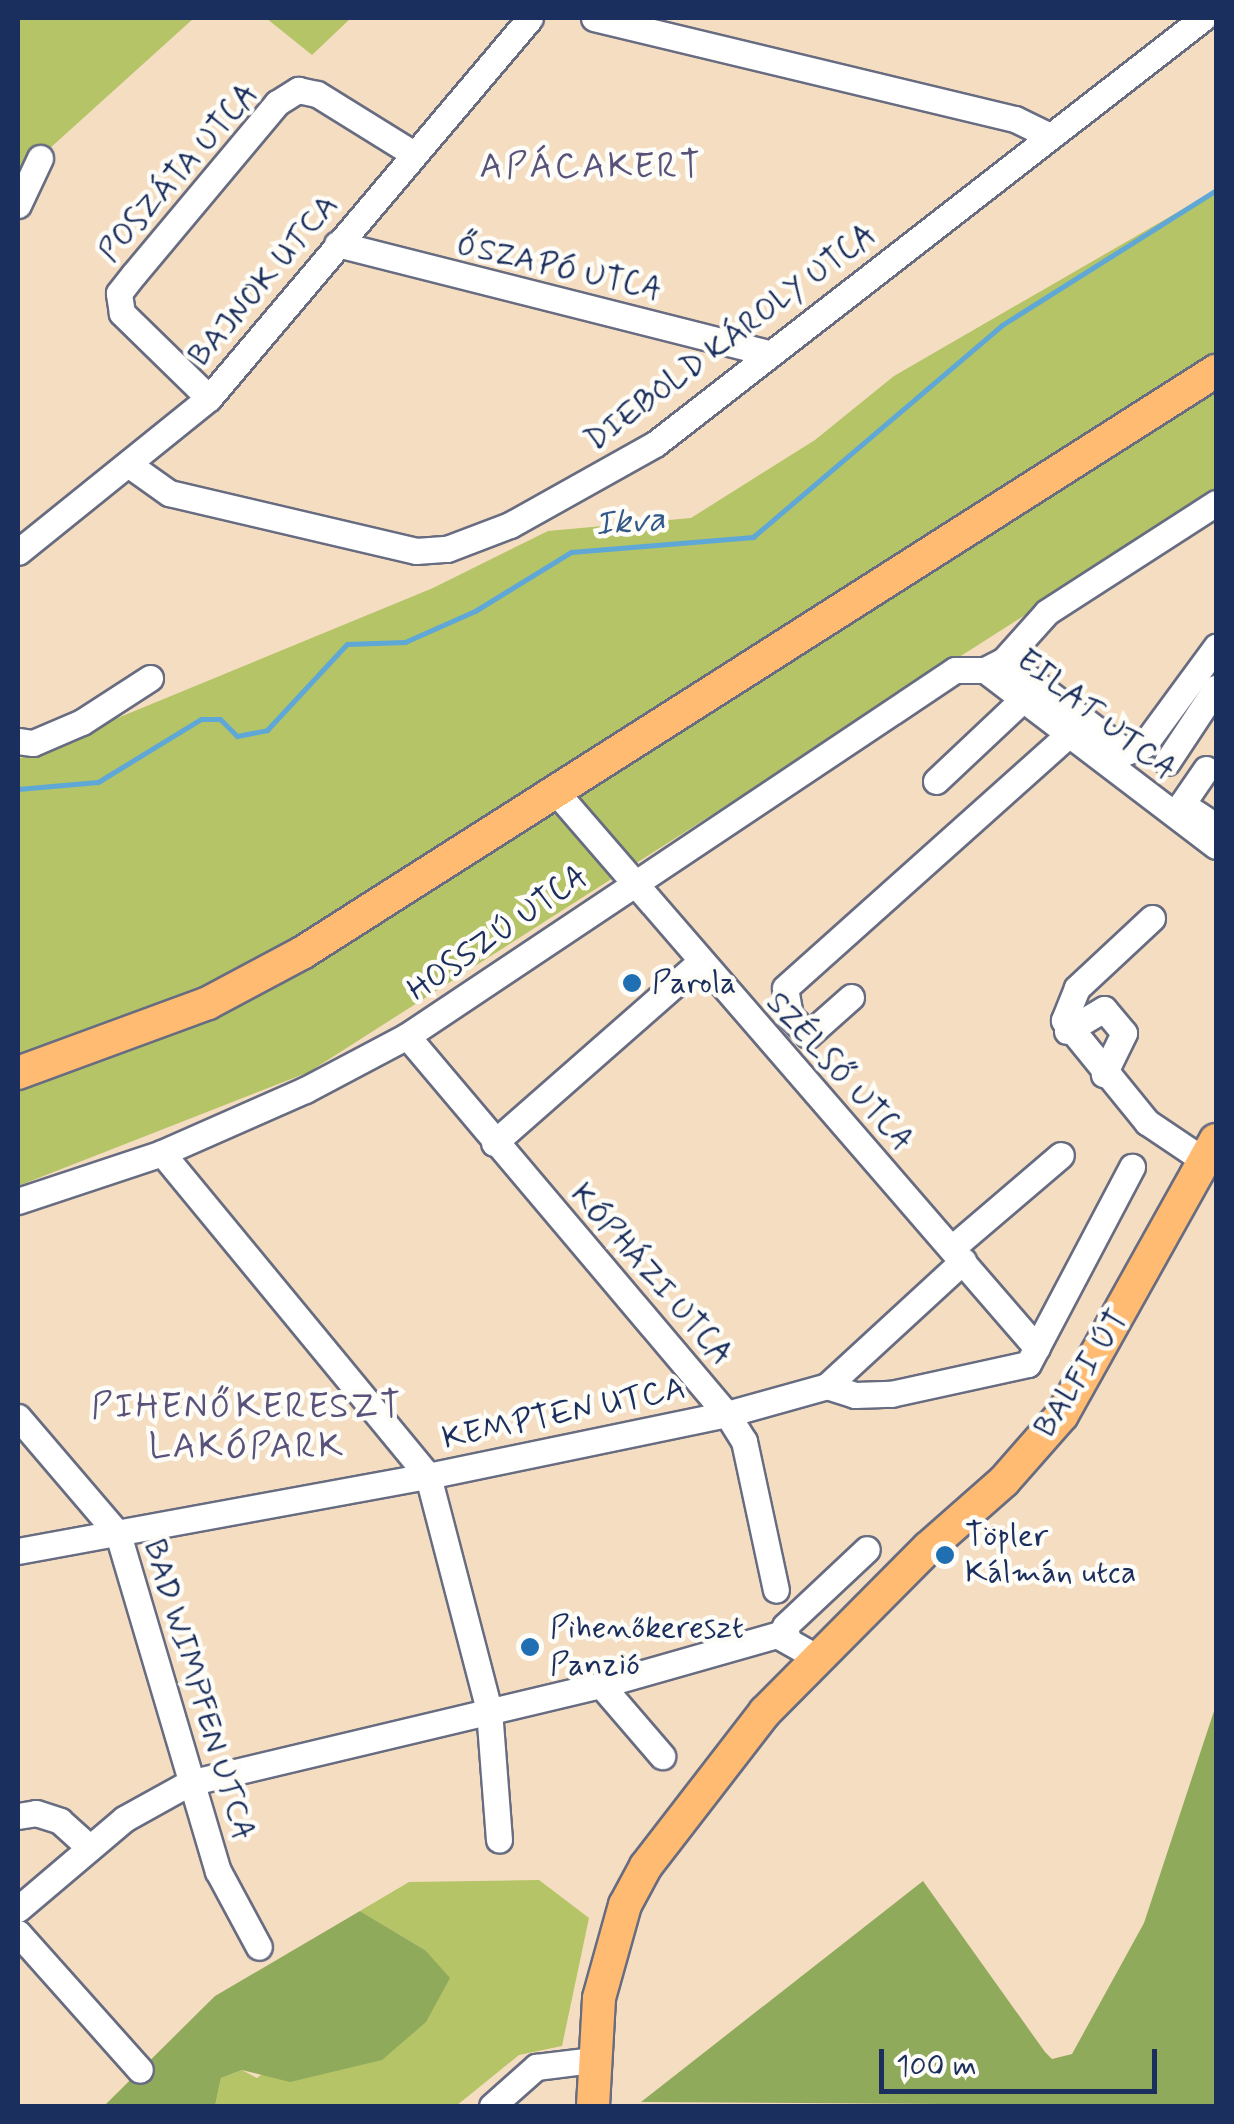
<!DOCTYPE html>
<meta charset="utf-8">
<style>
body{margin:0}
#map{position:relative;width:1234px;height:2124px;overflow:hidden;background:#f5ddc1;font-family:Mynerve,sans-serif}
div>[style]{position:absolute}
.green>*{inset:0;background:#b4c466}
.forest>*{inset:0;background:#8faa5b}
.stream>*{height:5px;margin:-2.5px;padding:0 2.5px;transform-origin:2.5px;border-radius:2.5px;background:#5fa7d6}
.roads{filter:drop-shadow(2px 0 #676c81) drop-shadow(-2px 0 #676c81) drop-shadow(0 2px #676c81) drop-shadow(0 -2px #676c81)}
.minor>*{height:25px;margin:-12.5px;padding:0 12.5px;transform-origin:12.5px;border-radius:12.5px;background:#fff}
.major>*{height:32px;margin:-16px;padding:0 16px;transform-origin:16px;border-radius:16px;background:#ffbb71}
.dots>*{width:28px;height:28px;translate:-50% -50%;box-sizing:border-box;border:5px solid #fdfcf7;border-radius:50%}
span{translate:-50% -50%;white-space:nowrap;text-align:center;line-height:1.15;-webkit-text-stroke:9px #fdfcf7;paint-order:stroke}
.street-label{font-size:32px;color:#1b2f5e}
.poi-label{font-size:32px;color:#1b2f5e}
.left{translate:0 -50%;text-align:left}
.neighbourhood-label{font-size:35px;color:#59537c;letter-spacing:2.5px}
.water-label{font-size:35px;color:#335988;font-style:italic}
.frame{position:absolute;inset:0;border:20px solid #1b2f5e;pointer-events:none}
.scale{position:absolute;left:879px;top:2049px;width:278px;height:45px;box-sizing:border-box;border:5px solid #1b2f5e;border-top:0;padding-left:12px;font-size:30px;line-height:35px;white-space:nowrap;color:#1b2f5e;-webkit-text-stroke:8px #fdfcf7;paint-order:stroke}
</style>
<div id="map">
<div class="green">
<div style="clip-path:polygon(18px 18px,194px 18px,18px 177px)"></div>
<div style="clip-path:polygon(266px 18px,351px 18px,312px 55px)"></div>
<div style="clip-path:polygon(1216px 190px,1216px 493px,309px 1072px,18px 1186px,18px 759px,433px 588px,548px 531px,691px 518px,815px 440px,894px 376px)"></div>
<div style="clip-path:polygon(539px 1880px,589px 1918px,562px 2046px,519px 2055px,456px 2106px,215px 2106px,221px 2078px,242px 2070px,257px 2078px,425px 1950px,360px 1911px,409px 1882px)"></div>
</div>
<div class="forest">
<div style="clip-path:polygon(1216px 1705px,1216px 2106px,641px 2102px,923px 1881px,1045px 2052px,1052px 2059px,1072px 2054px,1144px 1923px)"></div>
<div style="clip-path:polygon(360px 1911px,425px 1950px,450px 1978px,426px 2022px,382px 2060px,290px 2082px,242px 2070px,221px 2078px,215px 2106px,104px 2106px,215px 1996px)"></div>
</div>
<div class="stream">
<div style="left:18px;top:789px;width:80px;rotate:-5deg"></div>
<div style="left:98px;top:782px;width:121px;rotate:-31.5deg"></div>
<div style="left:201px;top:719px;width:19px"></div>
<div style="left:220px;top:719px;width:24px;rotate:45deg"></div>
<div style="left:237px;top:736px;width:31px;rotate:-11deg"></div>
<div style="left:267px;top:730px;width:117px;rotate:-47.1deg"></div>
<div style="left:347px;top:644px;width:58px;rotate:-2deg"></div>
<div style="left:405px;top:642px;width:77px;rotate:-23.9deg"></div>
<div style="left:475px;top:611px;width:113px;rotate:-31.6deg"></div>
<div style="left:571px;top:552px;width:183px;rotate:-4.7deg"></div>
<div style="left:753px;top:537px;width:327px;rotate:-40.4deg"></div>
<div style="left:1002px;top:325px;width:253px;rotate:-32.2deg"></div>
</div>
<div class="roads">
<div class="minor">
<div style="left:594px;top:18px;width:433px;rotate:13.5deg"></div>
<div style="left:1015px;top:119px;width:37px;rotate:26deg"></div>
<div style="left:18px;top:205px;width:52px;rotate:-64.9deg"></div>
<div style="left:337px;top:244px;width:444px;rotate:14.2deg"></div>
<div style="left:209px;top:398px;width:122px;rotate:-135.7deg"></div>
<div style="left:122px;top:313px;width:20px;rotate:-99deg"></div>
<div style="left:119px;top:293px;width:24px;rotate:-52deg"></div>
<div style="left:134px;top:274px;width:223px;rotate:-50.1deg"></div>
<div style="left:277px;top:103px;width:25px;rotate:-32deg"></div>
<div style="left:298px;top:90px;width:19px;rotate:12deg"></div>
<div style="left:317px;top:94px;width:112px;rotate:31.8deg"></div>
<div style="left:131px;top:466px;width:47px;rotate:35.4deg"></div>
<div style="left:169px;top:493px;width:254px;rotate:13.2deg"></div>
<div style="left:416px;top:551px;width:31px;rotate:-4deg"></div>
<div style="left:447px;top:549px;width:67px;rotate:-20.9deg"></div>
<div style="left:510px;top:525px;width:166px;rotate:-29.2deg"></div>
<div style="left:655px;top:444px;width:694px;rotate:-37.86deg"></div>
<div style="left:18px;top:552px;width:245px;rotate:-38.9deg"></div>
<div style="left:209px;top:398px;width:497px;rotate:-49.8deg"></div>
<div style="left:1004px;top:660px;width:64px;rotate:-48.1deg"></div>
<div style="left:1047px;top:612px;width:201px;rotate:-32.8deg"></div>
<div style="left:985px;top:670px;width:290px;rotate:37.3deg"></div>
<div style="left:18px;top:741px;width:15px;rotate:8deg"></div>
<div style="left:33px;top:743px;width:53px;rotate:-23.2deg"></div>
<div style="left:82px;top:722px;width:81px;rotate:-32.9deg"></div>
<div style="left:1167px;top:762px;width:89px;rotate:-56.5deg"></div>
<div style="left:1206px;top:769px;width:42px;rotate:124.4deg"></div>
<div style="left:1182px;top:804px;width:31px;rotate:33deg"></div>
<div style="left:936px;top:781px;width:118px;rotate:-43.3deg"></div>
<div style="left:556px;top:792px;width:735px;rotate:49.14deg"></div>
<div style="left:1152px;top:918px;width:103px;rotate:137deg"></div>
<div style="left:1077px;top:988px;width:35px;rotate:112deg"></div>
<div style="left:1064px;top:1020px;width:132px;rotate:50.9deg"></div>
<div style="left:1147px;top:1122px;width:70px;rotate:33.9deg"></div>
<div style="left:851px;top:997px;width:57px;rotate:138.5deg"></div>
<div style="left:808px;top:1035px;width:26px;rotate:-133deg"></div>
<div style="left:790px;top:1016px;width:28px;rotate:-100deg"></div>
<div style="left:785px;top:988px;width:377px;rotate:-41.8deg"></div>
<div style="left:1067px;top:1031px;width:43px;rotate:-30.7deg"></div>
<div style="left:1104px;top:1009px;width:31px;rotate:50deg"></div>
<div style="left:1124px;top:1033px;width:46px;rotate:116deg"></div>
<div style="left:407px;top:1036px;width:495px;rotate:49.8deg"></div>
<div style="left:727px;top:1414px;width:32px;rotate:58deg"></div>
<div style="left:744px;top:1441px;width:152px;rotate:77.9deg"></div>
<div style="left:494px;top:1143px;width:271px;rotate:-41.3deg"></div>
<div style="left:162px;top:1153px;width:418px;rotate:50.5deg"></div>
<div style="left:428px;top:1476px;width:242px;rotate:75.4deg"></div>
<div style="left:489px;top:1710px;width:130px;rotate:85.6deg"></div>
<div style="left:18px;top:1201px;width:152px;rotate:-18.4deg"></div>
<div style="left:162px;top:1153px;width:156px;rotate:-23.8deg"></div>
<div style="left:305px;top:1090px;width:115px;rotate:-27.9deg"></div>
<div style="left:407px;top:1036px;width:659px;rotate:-33.74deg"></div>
<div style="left:955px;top:670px;width:30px"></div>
<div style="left:985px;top:670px;width:22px;rotate:-27deg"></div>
<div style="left:1005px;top:660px;width:152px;rotate:37.2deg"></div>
<div style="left:1126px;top:752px;width:19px;rotate:-21deg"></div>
<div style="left:1144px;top:745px;width:122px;rotate:-53.7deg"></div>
<div style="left:952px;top:1248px;width:143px;rotate:-40.5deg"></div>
<div style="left:827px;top:1386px;width:29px;rotate:18deg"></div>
<div style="left:855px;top:1395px;width:36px;rotate:-2deg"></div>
<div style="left:891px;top:1394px;width:140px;rotate:-12.4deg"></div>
<div style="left:1028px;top:1364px;width:223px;rotate:-62.2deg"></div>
<div style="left:18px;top:1417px;width:154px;rotate:49.5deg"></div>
<div style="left:118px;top:1534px;width:352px;rotate:73.5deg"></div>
<div style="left:218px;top:1871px;width:86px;rotate:61.7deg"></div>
<div style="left:18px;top:1551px;width:417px;rotate:-10.4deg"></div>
<div style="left:428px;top:1476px;width:305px;rotate:-11.7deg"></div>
<div style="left:727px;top:1414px;width:104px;rotate:-15.6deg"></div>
<div style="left:827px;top:1386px;width:185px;rotate:-42.6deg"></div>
<div style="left:787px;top:1637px;width:11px;rotate:-100deg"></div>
<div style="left:785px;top:1626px;width:112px;rotate:-43.2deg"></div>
<div style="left:601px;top:1685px;width:94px;rotate:49.3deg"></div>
<div style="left:18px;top:1816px;width:18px;rotate:-9deg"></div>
<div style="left:36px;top:1813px;width:25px;rotate:18deg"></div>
<div style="left:60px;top:1821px;width:39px;rotate:42deg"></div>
<div style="left:18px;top:1909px;width:139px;rotate:-40.3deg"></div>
<div style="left:124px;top:1819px;width:74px;rotate:-29deg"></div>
<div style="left:189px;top:1783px;width:423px;rotate:-13.4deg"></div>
<div style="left:601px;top:1685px;width:183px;rotate:-15.9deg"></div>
<div style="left:777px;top:1635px;width:47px;rotate:29.3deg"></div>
<div style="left:18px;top:1933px;width:183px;rotate:48.3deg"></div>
<div style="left:492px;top:2106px;width:59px;rotate:-41.6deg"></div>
<div style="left:536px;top:2067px;width:56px;rotate:-7.1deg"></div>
</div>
<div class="major">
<div style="left:18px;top:1073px;width:202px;rotate:-20.2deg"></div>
<div style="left:208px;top:1003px;width:106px;rotate:-28deg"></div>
<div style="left:302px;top:953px;width:1084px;rotate:-32.49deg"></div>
<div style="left:593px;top:2106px;width:108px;rotate:-86.8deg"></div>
<div style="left:599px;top:1998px;width:97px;rotate:-74.4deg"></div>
<div style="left:625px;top:1905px;width:44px;rotate:-61.7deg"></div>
<div style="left:646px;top:1866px;width:195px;rotate:-52.3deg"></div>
<div style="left:765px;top:1712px;width:231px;rotate:-45.2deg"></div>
<div style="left:928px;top:1548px;width:101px;rotate:-41.4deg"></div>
<div style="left:1004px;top:1481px;width:88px;rotate:-48.7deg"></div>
<div style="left:1062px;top:1415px;width:315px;rotate:-60.8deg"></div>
</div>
</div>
<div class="dots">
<div style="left:632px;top:983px;background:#1f6fb2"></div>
<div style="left:945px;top:1555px;background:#1f6fb2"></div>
<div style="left:530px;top:1647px;background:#1f6fb2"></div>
</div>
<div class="street-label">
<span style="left:179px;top:173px;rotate:-49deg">POSZÁTA UTCA</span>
<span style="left:559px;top:268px;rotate:13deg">ŐSZAPÓ UTCA</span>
<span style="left:264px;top:281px;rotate:-50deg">BAJNOK UTCA</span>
<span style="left:731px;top:338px;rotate:-37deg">DIEBOLD KÁROLY UTCA</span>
<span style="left:1096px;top:715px;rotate:38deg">EILAT UTCA</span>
<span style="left:498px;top:934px;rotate:-35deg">HOSSZÚ UTCA</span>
<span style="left:839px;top:1072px;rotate:48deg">SZÉLSŐ UTCA</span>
<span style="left:651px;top:1275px;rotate:49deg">KÓPHÁZI UTCA</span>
<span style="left:1082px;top:1374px;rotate:-57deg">BALFI ÚT</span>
<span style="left:564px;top:1414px;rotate:-12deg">KEMPTEN UTCA</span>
<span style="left:198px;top:1690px;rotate:73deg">BAD WIMPFEN UTCA</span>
</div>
<div class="poi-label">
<span class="left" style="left:652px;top:983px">Parola</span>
<span class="left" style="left:965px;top:1555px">Töpler<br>Kálmán utca</span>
<span class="left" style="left:550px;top:1647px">Pihenőkereszt<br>Panzió</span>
</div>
<div class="neighbourhood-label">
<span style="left:591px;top:167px">APÁCAKERT</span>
<span style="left:247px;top:1427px">PIHENŐKERESZT<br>LAKÓPARK</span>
</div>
<div class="water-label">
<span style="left:630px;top:522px;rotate:-5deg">Ikva</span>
</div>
<div class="frame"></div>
<div class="scale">100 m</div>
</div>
